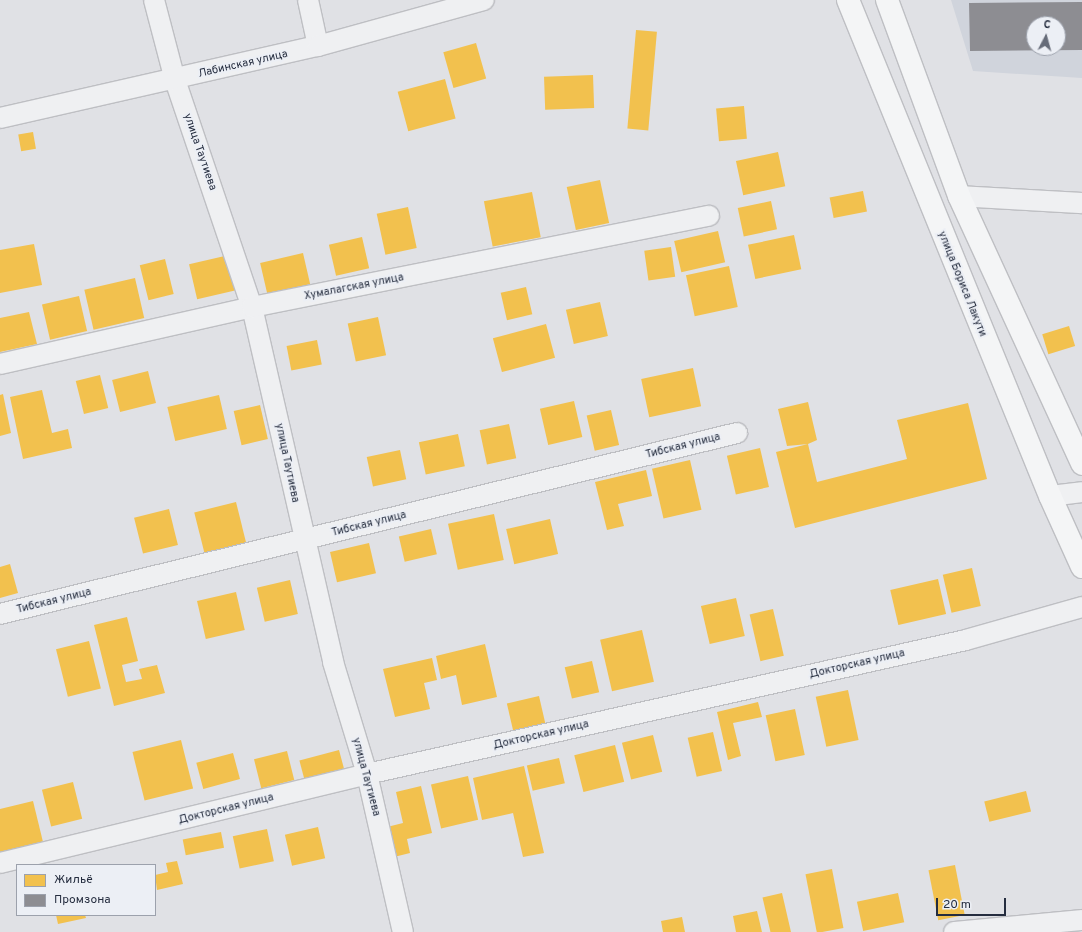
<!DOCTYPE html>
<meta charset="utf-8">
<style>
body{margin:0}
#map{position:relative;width:1082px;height:932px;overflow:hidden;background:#e0e1e5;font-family:Overpass,sans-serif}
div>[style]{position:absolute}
.built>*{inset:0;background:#d0d4dc}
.homes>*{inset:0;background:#f2c14e;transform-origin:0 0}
.industry>*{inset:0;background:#8d8d92}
.roads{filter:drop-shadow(1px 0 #bebfc3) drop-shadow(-1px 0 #bebfc3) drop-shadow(0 1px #bebfc3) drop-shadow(0 -1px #bebfc3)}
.minor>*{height:20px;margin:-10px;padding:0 10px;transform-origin:10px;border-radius:10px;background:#eff0f2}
.primary>*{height:22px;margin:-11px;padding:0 11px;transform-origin:11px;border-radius:11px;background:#f4f5f6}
span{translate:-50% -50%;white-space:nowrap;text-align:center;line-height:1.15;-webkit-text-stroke:4px #eceff5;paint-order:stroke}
.street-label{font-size:11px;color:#252d3f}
.legend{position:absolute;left:16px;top:864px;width:140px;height:52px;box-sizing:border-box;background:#eceff5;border:1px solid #9ca1ac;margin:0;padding:5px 7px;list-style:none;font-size:12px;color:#252d3f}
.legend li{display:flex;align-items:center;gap:8px;height:20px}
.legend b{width:20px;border:1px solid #9ca1ac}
.north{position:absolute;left:1026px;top:16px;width:40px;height:40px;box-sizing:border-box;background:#eceff5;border:1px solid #9ca1ac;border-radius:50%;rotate:6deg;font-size:11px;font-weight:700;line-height:16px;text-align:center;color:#252d3f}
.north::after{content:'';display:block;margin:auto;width:14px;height:18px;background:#666c79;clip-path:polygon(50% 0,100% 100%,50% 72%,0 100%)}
.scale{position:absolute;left:936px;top:898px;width:70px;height:18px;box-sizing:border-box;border:2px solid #252d3f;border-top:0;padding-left:5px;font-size:12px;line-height:14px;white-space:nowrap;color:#252d3f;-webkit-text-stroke:3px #eceff5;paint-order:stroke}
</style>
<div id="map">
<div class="built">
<div style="clip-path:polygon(evenodd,951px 0,1082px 0,1082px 78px,973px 71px,951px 0,1034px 24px,1058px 24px,1058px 48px,1034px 48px,1034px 24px)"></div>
</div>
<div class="homes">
<div style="left:636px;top:30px;width:21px;height:99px;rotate:5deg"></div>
<div style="left:476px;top:43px;width:37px;height:34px;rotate:74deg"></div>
<div style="left:593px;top:75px;width:33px;height:49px;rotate:88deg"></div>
<div style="left:445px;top:79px;width:41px;height:49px;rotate:75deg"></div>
<div style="left:744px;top:106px;width:33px;height:28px;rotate:85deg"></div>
<div style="left:33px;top:132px;width:17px;height:15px;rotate:80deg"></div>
<div style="left:778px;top:152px;width:35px;height:43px;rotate:78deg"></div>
<div style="left:600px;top:180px;width:44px;height:34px;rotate:78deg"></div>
<div style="left:863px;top:191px;width:21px;height:34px;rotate:79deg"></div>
<div style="left:532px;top:192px;width:46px;height:49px;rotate:79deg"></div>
<div style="left:771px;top:201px;width:29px;height:34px;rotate:78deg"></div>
<div style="left:408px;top:207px;width:42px;height:32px;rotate:78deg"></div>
<div style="left:718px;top:231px;width:32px;height:45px;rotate:77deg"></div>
<div style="left:794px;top:235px;width:35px;height:47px;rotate:78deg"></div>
<div style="left:362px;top:237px;width:32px;height:34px;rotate:77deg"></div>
<div style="clip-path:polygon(34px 244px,42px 285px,0 293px,0 250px)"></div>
<div style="left:671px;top:247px;width:30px;height:27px;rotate:82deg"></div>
<div style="left:303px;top:253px;width:32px;height:44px;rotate:77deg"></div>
<div style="left:229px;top:255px;width:36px;height:41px;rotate:77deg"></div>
<div style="left:165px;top:259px;width:36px;height:26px;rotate:76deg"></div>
<div style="left:729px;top:266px;width:42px;height:44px;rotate:78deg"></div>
<div style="left:135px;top:278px;width:41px;height:52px;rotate:77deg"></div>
<div style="left:526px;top:287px;width:28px;height:26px;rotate:77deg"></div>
<div style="left:79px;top:296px;width:36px;height:38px;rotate:77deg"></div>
<div style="left:600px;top:302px;width:35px;height:35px;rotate:77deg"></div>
<div style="clip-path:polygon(29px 312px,37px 344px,0 352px,0 318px)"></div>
<div style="left:378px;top:317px;width:39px;height:31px;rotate:78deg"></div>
<div style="left:546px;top:324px;width:35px;height:55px;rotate:75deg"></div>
<div style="left:1069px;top:326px;width:21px;height:28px;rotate:73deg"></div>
<div style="left:317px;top:340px;width:25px;height:31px;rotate:79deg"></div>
<div style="left:693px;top:368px;width:39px;height:53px;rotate:78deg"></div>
<div style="left:148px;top:371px;width:33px;height:37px;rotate:76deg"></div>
<div style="left:100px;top:375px;width:34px;height:25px;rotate:76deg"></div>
<div style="clip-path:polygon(42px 390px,52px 433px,68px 429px,72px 448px,23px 459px,10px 397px)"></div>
<div style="clip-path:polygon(3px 394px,11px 433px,0 436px,0 395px)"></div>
<div style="left:219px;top:395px;width:35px;height:53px;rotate:77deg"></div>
<div style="left:574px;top:401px;width:37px;height:35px;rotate:77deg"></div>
<div style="clip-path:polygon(808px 402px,817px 440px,808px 444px,817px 482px,907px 459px,897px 420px,968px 403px,987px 479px,795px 528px,776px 452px,808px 444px,787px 446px,778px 409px)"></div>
<div style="left:260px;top:405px;width:35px;height:27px;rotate:77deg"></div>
<div style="left:611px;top:410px;width:36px;height:25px;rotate:77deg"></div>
<div style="left:509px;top:424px;width:35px;height:30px;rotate:78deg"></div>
<div style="left:458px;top:434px;width:33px;height:40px;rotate:78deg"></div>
<div style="left:760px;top:448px;width:40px;height:34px;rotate:77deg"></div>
<div style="left:400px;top:450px;width:30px;height:34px;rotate:78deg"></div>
<div style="left:690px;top:460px;width:51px;height:39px;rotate:77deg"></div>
<div style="clip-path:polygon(646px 470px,652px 496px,618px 504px,624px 526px,607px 530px,595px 482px)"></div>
<div style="left:236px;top:502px;width:44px;height:43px;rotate:76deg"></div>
<div style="left:169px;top:509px;width:37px;height:36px;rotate:76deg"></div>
<div style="left:494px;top:514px;width:47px;height:47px;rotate:78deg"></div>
<div style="left:550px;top:519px;width:36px;height:45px;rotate:77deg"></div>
<div style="left:431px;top:529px;width:26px;height:33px;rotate:77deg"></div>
<div style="left:369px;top:543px;width:31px;height:40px;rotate:77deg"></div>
<div style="clip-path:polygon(10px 564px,18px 593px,0 598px,0 567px)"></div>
<div style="left:972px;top:568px;width:39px;height:30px;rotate:77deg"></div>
<div style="left:938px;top:579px;width:36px;height:49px;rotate:77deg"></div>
<div style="left:290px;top:580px;width:35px;height:34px;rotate:77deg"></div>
<div style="left:236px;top:592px;width:39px;height:40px;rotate:77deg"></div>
<div style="left:736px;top:598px;width:39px;height:36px;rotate:77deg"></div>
<div style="left:773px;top:609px;width:48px;height:24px;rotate:77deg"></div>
<div style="clip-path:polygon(127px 617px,138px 661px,122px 665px,126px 682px,142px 679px,139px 669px,157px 665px,165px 693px,114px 706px,94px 625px)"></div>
<div style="left:642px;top:630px;width:53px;height:43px;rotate:77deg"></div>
<div style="left:89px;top:641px;width:49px;height:34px;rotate:76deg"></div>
<div style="clip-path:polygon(485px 644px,497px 697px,462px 705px,456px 675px,441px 679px,436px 656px)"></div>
<div style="clip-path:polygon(432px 658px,437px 680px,424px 683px,430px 709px,395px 717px,383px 669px)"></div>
<div style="left:592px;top:661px;width:32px;height:28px;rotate:77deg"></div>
<div style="left:848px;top:690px;width:51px;height:33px;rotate:78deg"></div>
<div style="left:539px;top:696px;width:32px;height:33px;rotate:77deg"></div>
<div style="clip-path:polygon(758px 702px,762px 717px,733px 723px,741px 756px,728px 760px,717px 712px)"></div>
<div style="left:795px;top:709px;width:47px;height:30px;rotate:78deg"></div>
<div style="left:713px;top:732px;width:40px;height:26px;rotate:77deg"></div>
<div style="left:653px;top:735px;width:38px;height:32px;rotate:76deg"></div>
<div style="left:181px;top:740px;width:50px;height:50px;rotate:76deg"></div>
<div style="left:615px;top:745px;width:38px;height:42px;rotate:76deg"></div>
<div style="left:339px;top:750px;width:20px;height:41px;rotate:75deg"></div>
<div style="left:287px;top:751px;width:30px;height:34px;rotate:76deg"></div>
<div style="left:233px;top:753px;width:27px;height:38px;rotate:75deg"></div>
<div style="left:559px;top:758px;width:26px;height:33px;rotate:77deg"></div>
<div style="clip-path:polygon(524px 766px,544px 853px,523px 857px,513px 813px,482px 820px,473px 778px)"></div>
<div style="left:468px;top:776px;width:45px;height:38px;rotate:77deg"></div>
<div style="left:73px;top:782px;width:38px;height:32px;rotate:76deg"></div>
<div style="clip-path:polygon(421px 786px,432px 833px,407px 839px,410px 853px,394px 857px,387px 827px,403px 823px,396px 792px)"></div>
<div style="left:1026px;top:791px;width:21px;height:43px;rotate:76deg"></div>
<div style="clip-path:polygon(33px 801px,43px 842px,0 853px,0 809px)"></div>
<div style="left:318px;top:827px;width:32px;height:34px;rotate:77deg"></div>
<div style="left:267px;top:829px;width:33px;height:35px;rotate:78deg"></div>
<div style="left:221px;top:832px;width:16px;height:39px;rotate:79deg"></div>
<div style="clip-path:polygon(177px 861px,183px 884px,157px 890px,155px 875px,168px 872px,166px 863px)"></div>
<div style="left:955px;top:865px;width:51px;height:27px;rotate:79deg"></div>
<div style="left:832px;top:869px;width:60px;height:27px;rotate:79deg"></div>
<div style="left:782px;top:893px;width:40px;height:20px;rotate:77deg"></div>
<div style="left:898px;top:893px;width:30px;height:42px;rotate:78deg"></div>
<div style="clip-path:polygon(757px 911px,762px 932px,736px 932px,733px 916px)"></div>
<div style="clip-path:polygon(56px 915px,85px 915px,86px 918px,58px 924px)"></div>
<div style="clip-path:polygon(682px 917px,685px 932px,663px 932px,661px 921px)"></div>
</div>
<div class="industry">
<div style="clip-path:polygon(evenodd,1082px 2px,1082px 50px,970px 51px,969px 3px,1082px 2px,1034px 24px,1058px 24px,1058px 48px,1034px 48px,1034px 24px)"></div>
</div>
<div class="roads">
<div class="minor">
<div style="left:154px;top:0;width:83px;rotate:75.3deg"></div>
<div style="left:175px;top:80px;width:240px;rotate:71.3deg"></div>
<div style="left:252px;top:307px;width:364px;rotate:77.1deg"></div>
<div style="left:333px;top:662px;width:117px;rotate:73.1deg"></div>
<div style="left:367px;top:774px;width:162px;rotate:77.2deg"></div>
<div style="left:308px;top:0;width:47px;rotate:77.7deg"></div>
<div style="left:0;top:118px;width:326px;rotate:-12.8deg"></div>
<div style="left:318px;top:46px;width:172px;rotate:-15.5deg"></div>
<div style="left:959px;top:196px;width:123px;rotate:3.3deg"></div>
<div style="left:0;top:364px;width:258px;rotate:-12.7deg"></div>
<div style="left:252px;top:307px;width:466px;rotate:-11.3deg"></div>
<div style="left:1050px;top:496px;width:32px;rotate:-7deg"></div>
<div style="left:0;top:614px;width:759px;rotate:-13.8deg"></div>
<div style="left:0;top:863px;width:378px;rotate:-13.6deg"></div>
<div style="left:367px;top:774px;width:614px;rotate:-12.61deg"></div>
<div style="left:966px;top:640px;width:121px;rotate:-15.9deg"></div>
<div style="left:954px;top:932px;width:129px;rotate:-5.4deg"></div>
</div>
<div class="primary">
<div style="left:848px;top:0;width:536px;rotate:67.84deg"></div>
<div style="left:1050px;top:496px;width:78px;rotate:65.7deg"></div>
<div style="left:887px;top:0;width:209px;rotate:69.8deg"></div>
<div style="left:959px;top:196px;width:295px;rotate:65.3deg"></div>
</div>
</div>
<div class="street-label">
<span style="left:243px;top:64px;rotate:-13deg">Лабинская улица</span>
<span style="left:200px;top:152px;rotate:71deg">улица Таутиева</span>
<span style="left:962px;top:284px;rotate:68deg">улица Бориса Лакути</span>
<span style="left:354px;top:287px;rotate:-11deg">Хумалагская улица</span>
<span style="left:683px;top:446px;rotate:-14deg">Тибская улица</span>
<span style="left:287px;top:463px;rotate:78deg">улица Таутиева</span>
<span style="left:369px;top:524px;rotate:-14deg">Тибская улица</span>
<span style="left:54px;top:601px;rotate:-14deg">Тибская улица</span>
<span style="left:857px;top:664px;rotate:-13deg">Докторская улица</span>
<span style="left:541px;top:735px;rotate:-13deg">Докторская улица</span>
<span style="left:366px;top:777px;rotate:75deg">улица Таутиева</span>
<span style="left:226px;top:809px;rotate:-14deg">Докторская улица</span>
</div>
<ul class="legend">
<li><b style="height:11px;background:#f2c14e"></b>Жильё</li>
<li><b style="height:11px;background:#8d8d92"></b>Промзона</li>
</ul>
<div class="north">С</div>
<div class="scale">20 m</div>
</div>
